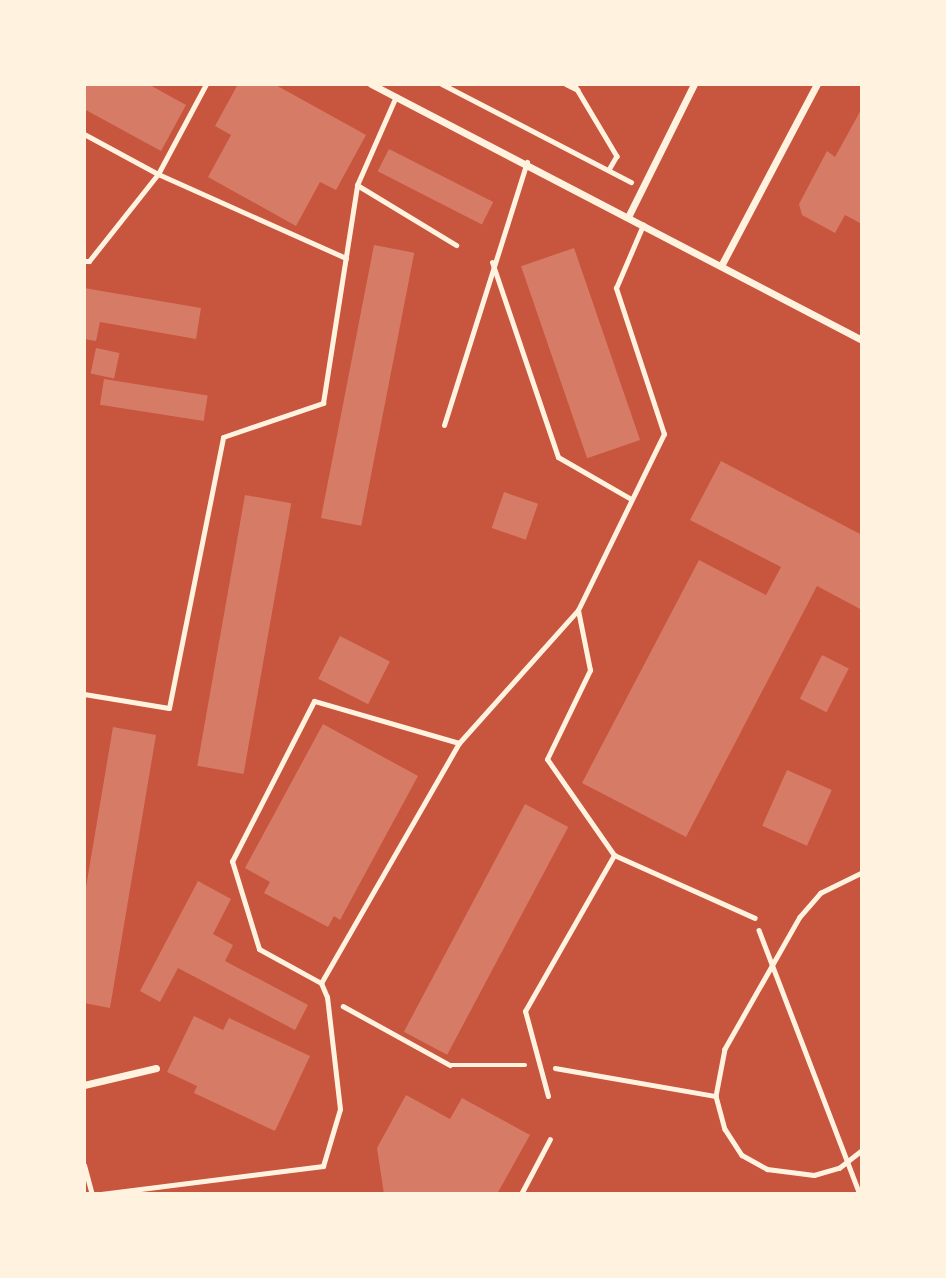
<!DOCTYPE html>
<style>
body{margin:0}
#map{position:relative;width:946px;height:1278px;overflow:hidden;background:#c8553d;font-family:Raleway,sans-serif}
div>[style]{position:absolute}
.building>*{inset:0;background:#d67c66;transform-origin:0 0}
.path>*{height:4.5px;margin:-2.25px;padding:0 2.25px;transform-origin:2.25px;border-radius:2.25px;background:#fff3e0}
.service>*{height:5px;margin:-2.5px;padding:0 2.5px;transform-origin:2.5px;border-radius:2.5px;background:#fff3e0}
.minor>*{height:7px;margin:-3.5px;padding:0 3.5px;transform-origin:3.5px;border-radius:3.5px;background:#fff3e0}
span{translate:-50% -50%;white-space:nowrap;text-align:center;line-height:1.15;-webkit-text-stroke:6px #fff3e0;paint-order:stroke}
.frame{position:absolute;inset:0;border:86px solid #fff3e0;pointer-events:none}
</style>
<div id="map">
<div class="building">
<div style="clip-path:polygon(84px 84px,148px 84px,186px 105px,161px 151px,84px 109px)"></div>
<div style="clip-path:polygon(238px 84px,274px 84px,366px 135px,336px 190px,320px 182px,296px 226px,208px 177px,231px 135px,215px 126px)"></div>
<div style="clip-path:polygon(862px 108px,862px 224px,845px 215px,835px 233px,802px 215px,799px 204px,827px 151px,835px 157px)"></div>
<div style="left:389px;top:149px;width:117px;height:25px;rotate:27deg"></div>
<div style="left:374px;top:245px;width:41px;height:278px;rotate:11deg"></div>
<div style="left:574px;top:248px;width:203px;height:56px;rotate:71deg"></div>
<div style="clip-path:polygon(84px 288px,201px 308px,196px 339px,100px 322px,96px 341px,84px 339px)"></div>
<div style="left:96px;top:348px;width:24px;height:26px;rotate:12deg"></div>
<div style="left:104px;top:379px;width:105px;height:26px;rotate:9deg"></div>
<div style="clip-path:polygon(721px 461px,862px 535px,862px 610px,817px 586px,686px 837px,582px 783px,699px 560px,766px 595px,781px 567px,690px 520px)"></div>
<div style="left:504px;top:492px;width:36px;height:38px;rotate:19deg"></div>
<div style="left:245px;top:495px;width:47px;height:275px;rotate:10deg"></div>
<div style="left:340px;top:636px;width:56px;height:48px;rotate:27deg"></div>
<div style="left:822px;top:655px;width:30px;height:49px;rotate:27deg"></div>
<div style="clip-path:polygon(323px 724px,418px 776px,340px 920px,334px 916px,328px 927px,264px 893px,270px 882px,245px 868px)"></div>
<div style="clip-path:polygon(113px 727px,156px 735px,110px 1008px,84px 1003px,84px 899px)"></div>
<div style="left:787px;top:770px;width:49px;height:61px;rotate:24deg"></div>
<div style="left:525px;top:804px;width:49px;height:258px;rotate:28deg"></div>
<div style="clip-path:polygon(198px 881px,231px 899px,213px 934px,233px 945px,225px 961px,308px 1005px,295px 1030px,178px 968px,160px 1002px,140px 991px)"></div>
<div style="clip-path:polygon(194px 1016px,223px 1030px,229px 1018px,310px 1056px,275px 1131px,194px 1093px,197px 1086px,167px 1072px)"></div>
<div style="clip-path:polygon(406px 1095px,450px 1119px,462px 1098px,530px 1135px,497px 1194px,384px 1194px,377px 1148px)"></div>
</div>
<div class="path">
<div style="left:442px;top:84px;width:213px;rotate:27.4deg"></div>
<div style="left:566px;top:84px;width:13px;rotate:27deg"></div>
<div style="left:574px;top:84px;width:84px;rotate:59.2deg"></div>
<div style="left:617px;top:156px;width:16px;rotate:120deg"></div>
<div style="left:862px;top:873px;width:46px;rotate:154deg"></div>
<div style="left:821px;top:893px;width:32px;rotate:131deg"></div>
<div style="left:800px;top:917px;width:152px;rotate:119.6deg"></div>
<div style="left:725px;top:1049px;width:48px;rotate:100.8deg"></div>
<div style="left:716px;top:1096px;width:34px;rotate:75deg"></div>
<div style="left:725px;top:1129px;width:31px;rotate:57deg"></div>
<div style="left:742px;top:1155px;width:29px;rotate:29deg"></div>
<div style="left:767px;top:1169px;width:47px;rotate:7.3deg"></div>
<div style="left:814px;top:1175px;width:26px;rotate:-16deg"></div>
<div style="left:839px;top:1168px;width:29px;rotate:-38deg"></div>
<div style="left:759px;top:930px;width:283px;rotate:69.1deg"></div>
<div style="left:343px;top:1006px;width:122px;rotate:28.9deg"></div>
<div style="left:450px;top:1065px;width:75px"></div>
<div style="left:555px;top:1068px;width:163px;rotate:9.9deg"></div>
</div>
<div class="service">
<div style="left:84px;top:134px;width:84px;rotate:28.4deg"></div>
<div style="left:158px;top:174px;width:102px;rotate:-61.9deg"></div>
<div style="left:357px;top:185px;width:116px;rotate:31.2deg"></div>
<div style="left:84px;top:261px;width:5px"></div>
<div style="left:89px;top:261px;width:111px;rotate:-51.6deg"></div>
<div style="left:158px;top:174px;width:206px;rotate:24.1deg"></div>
<div style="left:492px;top:262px;width:206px;rotate:71.3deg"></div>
<div style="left:558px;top:457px;width:84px;rotate:29.9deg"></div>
<div style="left:444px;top:425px;width:276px;rotate:-72.5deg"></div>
<div style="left:84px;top:694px;width:86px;rotate:9.4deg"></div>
<div style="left:169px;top:708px;width:276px;rotate:-78.7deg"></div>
<div style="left:223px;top:437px;width:106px;rotate:-18.8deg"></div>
<div style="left:323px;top:403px;width:221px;rotate:-81.1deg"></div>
<div style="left:357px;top:185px;width:97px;rotate:-66.3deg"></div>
<div style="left:459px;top:743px;width:151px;rotate:-163.8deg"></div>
<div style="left:314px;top:701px;width:180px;rotate:117.1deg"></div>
<div style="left:232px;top:861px;width:92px;rotate:72.9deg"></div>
<div style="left:259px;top:949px;width:71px;rotate:28.7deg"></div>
<div style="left:321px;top:983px;width:277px;rotate:-60.1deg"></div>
<div style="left:459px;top:743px;width:178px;rotate:-48.2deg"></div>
<div style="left:614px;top:855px;width:154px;rotate:24.1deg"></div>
<div style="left:548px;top:1096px;width:88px;rotate:-105.1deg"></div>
<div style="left:525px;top:1011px;width:180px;rotate:-60.3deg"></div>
<div style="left:614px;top:855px;width:117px;rotate:-124.9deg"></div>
<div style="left:547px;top:759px;width:99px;rotate:-64.2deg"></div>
<div style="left:590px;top:670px;width:61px;rotate:-101.3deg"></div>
<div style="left:578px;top:610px;width:196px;rotate:-64deg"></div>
<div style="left:664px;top:434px;width:154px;rotate:-108.2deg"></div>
<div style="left:616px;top:288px;width:69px;rotate:-66.8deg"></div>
<div style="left:84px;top:1165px;width:30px;rotate:75deg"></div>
<div style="left:101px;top:1194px;width:224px;rotate:-7.2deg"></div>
<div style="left:323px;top:1166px;width:59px;rotate:-73.4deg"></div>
<div style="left:340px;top:1109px;width:113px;rotate:-96.6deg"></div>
<div style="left:327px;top:997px;width:15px;rotate:-113deg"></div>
<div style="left:521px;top:1194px;width:62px;rotate:-62.2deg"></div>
</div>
<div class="minor">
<div style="left:371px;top:84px;width:554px;rotate:27.54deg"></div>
<div style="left:628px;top:217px;width:148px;rotate:-63.6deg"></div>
<div style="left:722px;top:264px;width:204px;rotate:-62.2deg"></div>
<div style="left:84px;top:1085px;width:74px;rotate:-13.3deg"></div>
</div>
<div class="frame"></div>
</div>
